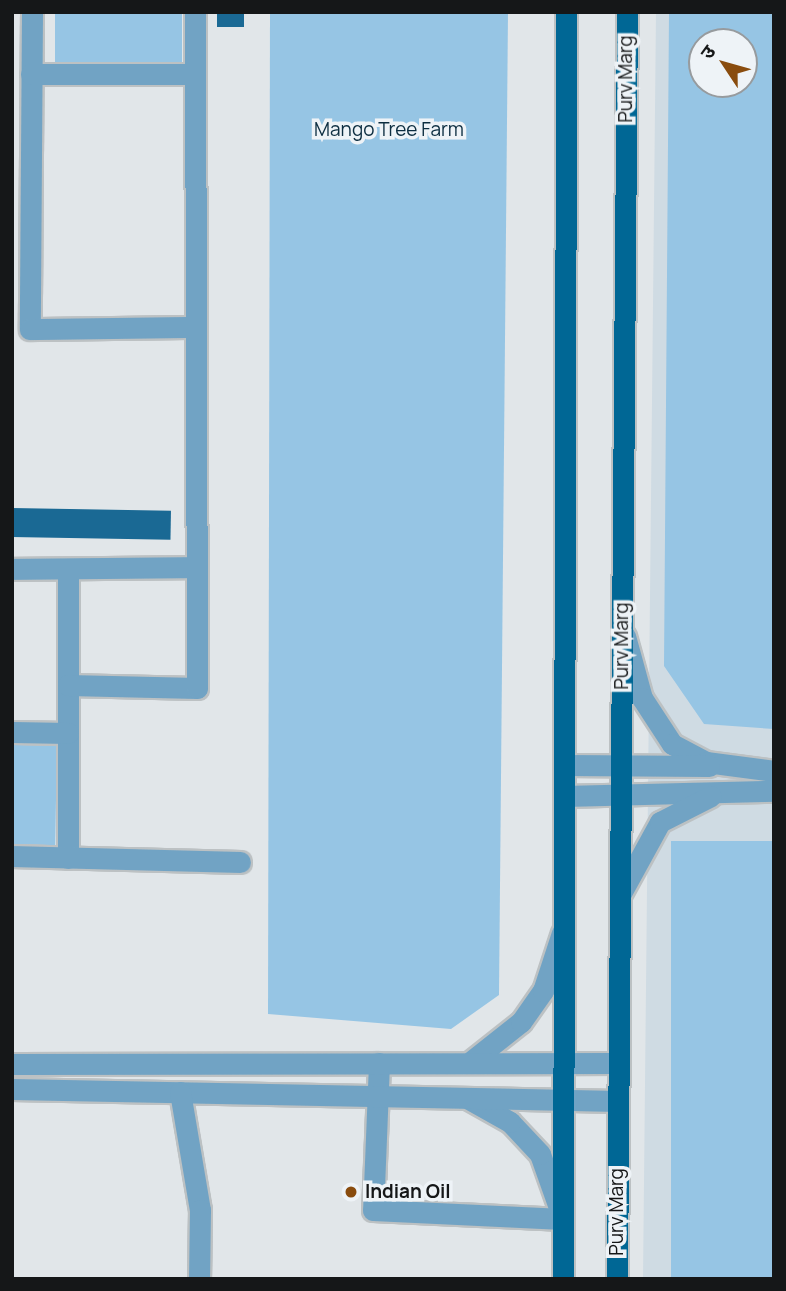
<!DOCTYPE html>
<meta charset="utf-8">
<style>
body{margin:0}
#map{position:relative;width:786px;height:1291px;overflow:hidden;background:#e1e6e9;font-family:Manrope,"Noto Sans Devanagari",sans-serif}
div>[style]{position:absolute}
.built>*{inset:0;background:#cfdbe3}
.green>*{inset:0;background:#96c5e4;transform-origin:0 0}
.building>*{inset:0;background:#1a6994;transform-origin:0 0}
.roads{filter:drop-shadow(2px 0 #bcc1c3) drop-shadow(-2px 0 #bcc1c3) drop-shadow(0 2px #bcc1c3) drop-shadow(0 -2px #bcc1c3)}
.minor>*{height:21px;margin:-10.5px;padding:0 10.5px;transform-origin:10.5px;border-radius:10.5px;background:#71a3c4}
.major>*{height:21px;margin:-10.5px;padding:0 10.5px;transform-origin:10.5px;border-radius:10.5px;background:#006795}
.dots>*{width:19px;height:19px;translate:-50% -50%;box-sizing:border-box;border:4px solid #eef3f7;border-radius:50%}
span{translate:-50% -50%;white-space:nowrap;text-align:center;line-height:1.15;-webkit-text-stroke:7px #eef3f7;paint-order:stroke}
.street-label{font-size:19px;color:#151718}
.park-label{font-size:19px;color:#0c2d40}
.poi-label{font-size:19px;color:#151718;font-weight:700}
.left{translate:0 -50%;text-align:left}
.frame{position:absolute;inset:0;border:14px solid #151718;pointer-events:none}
.north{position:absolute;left:688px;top:28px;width:70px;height:70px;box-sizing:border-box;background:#eef3f7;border:2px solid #979b9e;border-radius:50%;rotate:306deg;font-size:19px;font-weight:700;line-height:28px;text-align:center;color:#151718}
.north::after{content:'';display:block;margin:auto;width:24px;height:32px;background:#894c0e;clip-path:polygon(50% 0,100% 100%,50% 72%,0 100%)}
</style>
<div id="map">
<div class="built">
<div style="clip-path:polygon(evenodd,656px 12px,774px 12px,774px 1279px,643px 1279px,656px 12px,702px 42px,744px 42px,744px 84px,702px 84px,702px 42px)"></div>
</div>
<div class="green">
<div style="left:55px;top:12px;width:127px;height:50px"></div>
<div style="clip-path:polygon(270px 12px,508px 12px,499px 995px,451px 1029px,268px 1014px)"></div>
<div style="clip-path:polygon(evenodd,669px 12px,774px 12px,774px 729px,704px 724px,664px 666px,669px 12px,744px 42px,744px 84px,702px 84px,702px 42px,744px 42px)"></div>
<div style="left:12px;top:742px;width:45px;height:104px;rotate:1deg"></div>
<div style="left:774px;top:841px;width:438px;height:103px;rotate:90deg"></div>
</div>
<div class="building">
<div style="left:217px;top:12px;width:27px;height:15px"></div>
<div style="left:12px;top:508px;width:159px;height:29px;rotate:1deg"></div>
</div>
<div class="roads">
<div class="minor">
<div style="left:32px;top:12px;width:317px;rotate:90.4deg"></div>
<div style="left:30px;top:329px;width:165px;rotate:-0.7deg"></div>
<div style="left:31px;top:74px;width:164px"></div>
<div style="left:12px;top:569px;width:184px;rotate:-0.6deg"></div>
<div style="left:68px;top:569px;width:289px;rotate:90deg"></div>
<div style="left:625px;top:636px;width:64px;rotate:74.7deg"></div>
<div style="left:642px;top:698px;width:55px;rotate:56.9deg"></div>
<div style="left:672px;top:744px;width:38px;rotate:28deg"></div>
<div style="left:706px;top:762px;width:69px;rotate:7.5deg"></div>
<div style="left:68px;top:685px;width:129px;rotate:1.3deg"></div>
<div style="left:197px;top:688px;width:676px;rotate:-90.17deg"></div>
<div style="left:12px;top:732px;width:56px;rotate:1deg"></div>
<div style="left:564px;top:765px;width:145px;rotate:0.4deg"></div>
<div style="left:564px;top:796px;width:210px;rotate:-1.4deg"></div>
<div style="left:12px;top:856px;width:228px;rotate:1.5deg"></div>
<div style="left:620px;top:895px;width:83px;rotate:-61.3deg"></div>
<div style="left:660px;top:822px;width:57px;rotate:-27deg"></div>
<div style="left:379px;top:1063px;width:147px;rotate:92.3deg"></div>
<div style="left:373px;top:1210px;width:190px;rotate:2.7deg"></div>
<div style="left:563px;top:1219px;width:69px;rotate:-109.5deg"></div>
<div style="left:540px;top:1154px;width:44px;rotate:-133.2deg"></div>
<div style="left:510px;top:1122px;width:47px;rotate:-150.7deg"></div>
<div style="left:469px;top:1063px;width:66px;rotate:-38.3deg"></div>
<div style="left:521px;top:1022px;width:38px;rotate:-55deg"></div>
<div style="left:543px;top:991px;width:61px;rotate:-71.9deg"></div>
<div style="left:12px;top:1064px;width:607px;rotate:-0.09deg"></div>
<div style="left:12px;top:1089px;width:606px;rotate:1.13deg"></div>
<div style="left:180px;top:1092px;width:120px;rotate:80.4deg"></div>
<div style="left:200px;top:1210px;width:69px;rotate:90.8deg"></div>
</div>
<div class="major">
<div style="left:563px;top:1279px;width:1267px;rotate:-89.86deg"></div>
<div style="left:617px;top:1279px;width:1267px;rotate:-89.55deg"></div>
</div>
</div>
<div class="dots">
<div style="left:351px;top:1192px;background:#894c0e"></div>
</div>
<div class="street-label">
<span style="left:626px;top:79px;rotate:-90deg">Purv Marg</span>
<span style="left:622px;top:646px;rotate:-90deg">Purv Marg</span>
<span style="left:617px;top:1212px;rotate:-90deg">Purv Marg</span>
</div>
<div class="park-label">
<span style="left:389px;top:130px">Mango Tree Farm</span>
</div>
<div class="poi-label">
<span class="left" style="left:365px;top:1192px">Indian Oil</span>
</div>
<div class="frame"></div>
<div class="north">उ</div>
</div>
